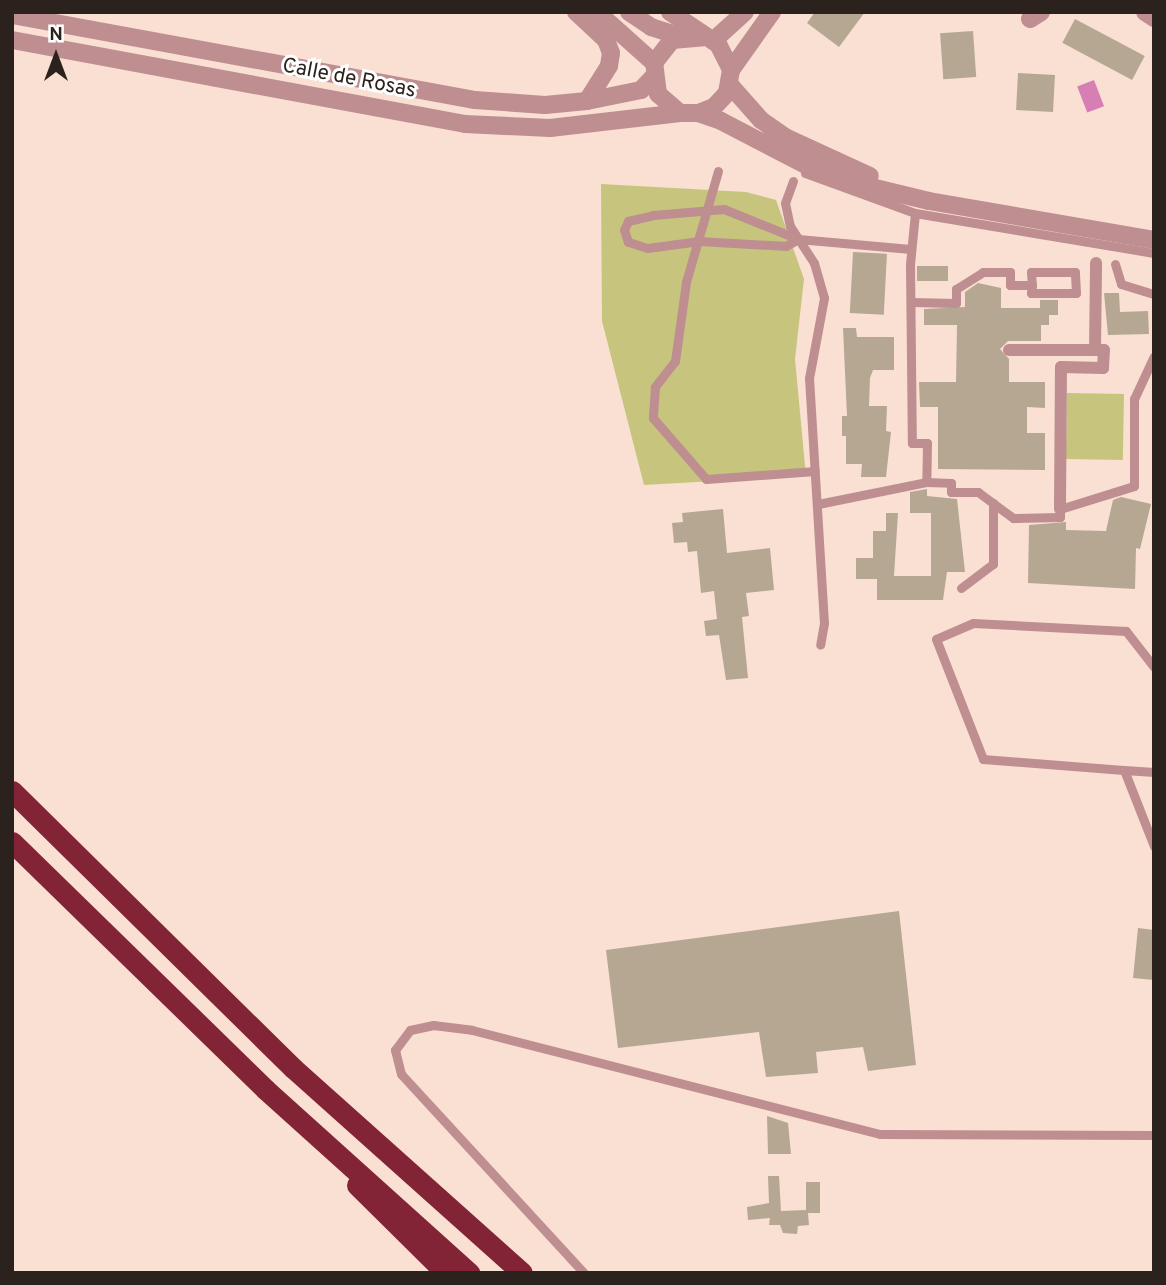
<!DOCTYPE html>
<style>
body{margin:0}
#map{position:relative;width:1166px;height:1285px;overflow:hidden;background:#fadfd3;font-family:Overpass,sans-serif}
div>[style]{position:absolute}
.green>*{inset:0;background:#c7c57d;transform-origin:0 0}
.water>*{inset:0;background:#d77eb5;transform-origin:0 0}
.building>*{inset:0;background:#b6a792;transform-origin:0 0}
.service>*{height:9px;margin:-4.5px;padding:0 4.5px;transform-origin:4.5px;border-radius:4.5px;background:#be8e91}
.pedestrian>*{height:12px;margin:-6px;padding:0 6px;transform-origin:6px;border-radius:6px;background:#be8e91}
.minor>*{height:18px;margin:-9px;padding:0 9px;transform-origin:9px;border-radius:9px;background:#be8e91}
.tertiary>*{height:18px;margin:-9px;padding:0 9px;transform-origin:9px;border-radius:9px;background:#be8e91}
.motorway>*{height:21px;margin:-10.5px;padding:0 10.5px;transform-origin:10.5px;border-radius:10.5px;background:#832436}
span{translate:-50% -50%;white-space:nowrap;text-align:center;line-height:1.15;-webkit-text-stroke:6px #fff;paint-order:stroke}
.street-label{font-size:21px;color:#2b221d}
.frame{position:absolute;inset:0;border:14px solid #2b221d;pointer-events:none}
.north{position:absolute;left:21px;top:21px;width:70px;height:70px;-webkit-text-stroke:5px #fff;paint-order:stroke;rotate:0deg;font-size:19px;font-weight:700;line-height:28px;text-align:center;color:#2b221d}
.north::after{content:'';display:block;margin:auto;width:24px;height:32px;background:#2b221d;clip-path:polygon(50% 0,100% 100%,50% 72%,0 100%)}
</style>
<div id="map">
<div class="green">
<div style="clip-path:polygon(601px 184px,746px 192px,776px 200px,804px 279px,795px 359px,806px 476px,644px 485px,602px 321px)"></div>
<div style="left:1067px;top:393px;width:57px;height:66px;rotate:1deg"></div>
</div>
<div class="water">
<div style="left:1094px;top:80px;width:28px;height:18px;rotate:69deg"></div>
</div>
<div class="building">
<div style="clip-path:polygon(815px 12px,865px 12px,839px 47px,807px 23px)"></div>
<div style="left:1075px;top:19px;width:79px;height:27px;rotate:28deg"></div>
<div style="left:973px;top:31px;width:46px;height:33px;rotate:86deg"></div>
<div style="left:1018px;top:73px;width:37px;height:37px;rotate:3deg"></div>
<div style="left:853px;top:252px;width:34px;height:61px;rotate:3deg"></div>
<div style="left:948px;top:266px;width:15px;height:31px;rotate:90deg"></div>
<div style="clip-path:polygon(978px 283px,1001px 288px,1001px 308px,1040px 308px,1040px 300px,1058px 300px,1058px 315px,1049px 315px,1049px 325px,1041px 325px,1041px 341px,1008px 341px,1000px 349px,1009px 359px,1009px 382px,1045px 382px,1045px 408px,1027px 407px,1027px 433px,1045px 433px,1045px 470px,938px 469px,938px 407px,920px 407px,919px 382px,956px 382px,957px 325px,924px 325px,924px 309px,965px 307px,965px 292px)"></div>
<div style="clip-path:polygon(1104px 293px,1119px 293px,1120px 312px,1148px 311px,1149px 334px,1108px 335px)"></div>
<div style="clip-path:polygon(843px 328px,856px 328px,857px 337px,894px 337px,894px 370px,873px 370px,870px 378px,869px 406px,887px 406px,886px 431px,891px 432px,886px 477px,861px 477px,862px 464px,846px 464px,846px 436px,842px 436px,842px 416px,847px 416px)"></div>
<div style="clip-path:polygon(927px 489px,927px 496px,957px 499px,965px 572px,947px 572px,943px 600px,877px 600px,877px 579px,856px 579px,856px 558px,873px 558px,873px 531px,886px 531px,886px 513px,898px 513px,894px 576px,931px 576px,931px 513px,910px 513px,910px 492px)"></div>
<div style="clip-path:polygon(1121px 497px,1151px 504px,1140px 549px,1136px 548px,1135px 589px,1028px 583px,1029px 525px,1066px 522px,1066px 530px,1106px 531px,1113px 500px)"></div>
<div style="clip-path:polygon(723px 509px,727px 553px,770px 548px,774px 590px,746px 593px,749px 616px,742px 617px,748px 678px,726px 680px,719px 635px,706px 636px,704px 621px,717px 619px,714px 591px,701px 593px,697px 551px,688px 552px,687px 542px,674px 543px,672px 523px,683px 522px,682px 513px)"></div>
<div style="clip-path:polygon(899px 911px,916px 1065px,868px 1071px,863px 1047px,816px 1052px,818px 1073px,766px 1077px,759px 1032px,618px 1048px,606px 950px)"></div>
<div style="clip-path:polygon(1138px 928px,1154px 930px,1154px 980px,1133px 978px)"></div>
<div style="clip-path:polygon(767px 1116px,788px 1123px,791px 1154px,768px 1154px)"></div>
<div style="clip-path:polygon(768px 1176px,779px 1176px,781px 1211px,806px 1210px,806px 1182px,820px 1182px,820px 1213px,808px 1213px,809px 1225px,798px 1226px,797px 1234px,783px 1233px,780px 1225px,769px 1225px,770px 1218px,748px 1220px,747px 1207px,769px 1203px)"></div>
</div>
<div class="service">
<div style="left:718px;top:171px;width:116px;rotate:106.1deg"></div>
<div style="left:686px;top:282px;width:80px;rotate:97.9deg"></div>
<div style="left:675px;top:361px;width:33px;rotate:128deg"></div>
<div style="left:655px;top:387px;width:31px;rotate:94deg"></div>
<div style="left:653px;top:418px;width:81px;rotate:49deg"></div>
<div style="left:706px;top:479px;width:109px;rotate:-4.2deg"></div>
<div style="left:805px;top:173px;width:117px;rotate:20deg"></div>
<div style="left:915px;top:213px;width:242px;rotate:9.5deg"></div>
<div style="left:793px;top:181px;width:23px;rotate:110deg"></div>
<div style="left:785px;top:203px;width:24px;rotate:78deg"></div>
<div style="left:790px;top:226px;width:44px;rotate:57deg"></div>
<div style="left:814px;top:263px;width:36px;rotate:74deg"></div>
<div style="left:824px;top:298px;width:81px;rotate:100.6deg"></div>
<div style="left:809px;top:378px;width:245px;rotate:86.5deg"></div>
<div style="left:824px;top:623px;width:22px;rotate:100deg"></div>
<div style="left:915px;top:213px;width:51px;rotate:95.6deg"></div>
<div style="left:910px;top:264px;width:179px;rotate:89.4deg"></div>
<div style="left:912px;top:443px;width:15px"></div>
<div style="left:927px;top:443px;width:39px;rotate:91deg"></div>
<div style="left:926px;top:482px;width:25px;rotate:2deg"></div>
<div style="left:951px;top:483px;width:9px;rotate:90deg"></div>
<div style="left:951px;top:492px;width:27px"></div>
<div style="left:978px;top:492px;width:44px;rotate:36.6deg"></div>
<div style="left:1013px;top:518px;width:47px;rotate:-1.2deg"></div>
<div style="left:1060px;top:517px;width:8px;rotate:-90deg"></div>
<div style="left:1060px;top:509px;width:77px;rotate:-17.3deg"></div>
<div style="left:1134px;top:486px;width:87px;rotate:-90deg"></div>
<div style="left:1134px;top:399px;width:47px;rotate:-65.1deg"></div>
<div style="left:798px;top:239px;width:14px;rotate:150deg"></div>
<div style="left:786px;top:246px;width:87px;rotate:-176.7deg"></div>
<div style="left:699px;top:241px;width:52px;rotate:172.3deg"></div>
<div style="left:647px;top:248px;width:20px;rotate:-162deg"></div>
<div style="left:628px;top:242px;width:13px;rotate:-108deg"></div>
<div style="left:624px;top:230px;width:10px;rotate:-66deg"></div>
<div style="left:628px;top:221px;width:26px;rotate:-13deg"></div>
<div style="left:653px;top:215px;width:71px;rotate:-4.8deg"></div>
<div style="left:724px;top:209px;width:80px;rotate:22.1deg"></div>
<div style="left:798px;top:239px;width:113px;rotate:5.1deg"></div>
<div style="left:1115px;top:264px;width:21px;rotate:73deg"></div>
<div style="left:1121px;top:284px;width:34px;rotate:17deg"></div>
<div style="left:911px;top:302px;width:45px;rotate:1.3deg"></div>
<div style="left:956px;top:303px;width:14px;rotate:-90deg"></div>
<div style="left:956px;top:289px;width:32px;rotate:-32deg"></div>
<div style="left:983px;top:272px;width:27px"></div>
<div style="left:1010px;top:272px;width:13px;rotate:90deg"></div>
<div style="left:1010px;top:285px;width:22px"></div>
<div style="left:1032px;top:285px;width:8px;rotate:97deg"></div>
<div style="left:1031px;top:293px;width:45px"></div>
<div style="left:1076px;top:293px;width:21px;rotate:-93deg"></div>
<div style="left:1075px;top:272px;width:44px;rotate:180deg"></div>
<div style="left:1031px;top:272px;width:13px;rotate:86deg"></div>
<div style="left:818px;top:504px;width:110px;rotate:-11.5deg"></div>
<div style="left:961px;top:588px;width:40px;rotate:-37deg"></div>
<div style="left:993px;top:564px;width:61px;rotate:-90deg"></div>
<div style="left:1154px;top:667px;width:46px;rotate:-127.9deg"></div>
<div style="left:1126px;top:631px;width:153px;rotate:-177deg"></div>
<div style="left:973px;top:623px;width:40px;rotate:156.6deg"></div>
<div style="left:936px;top:639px;width:129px;rotate:68.6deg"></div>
<div style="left:983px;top:759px;width:141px;rotate:4.5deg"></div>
<div style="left:1124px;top:770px;width:82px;rotate:68.5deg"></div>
<div style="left:1124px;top:770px;width:30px;rotate:4deg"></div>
<div style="left:584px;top:1273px;width:270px;rotate:-132.6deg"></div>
<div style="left:401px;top:1074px;width:25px;rotate:-104deg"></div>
<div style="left:395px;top:1050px;width:25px;rotate:-53deg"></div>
<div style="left:410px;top:1030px;width:24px;rotate:-12deg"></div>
<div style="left:433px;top:1025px;width:39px;rotate:7deg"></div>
<div style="left:472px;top:1030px;width:421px;rotate:14.3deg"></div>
<div style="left:880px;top:1134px;width:274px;rotate:0.2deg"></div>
</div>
<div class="pedestrian">
<div style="left:1009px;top:350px;width:86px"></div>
<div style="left:1060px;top:509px;width:142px;rotate:-89.6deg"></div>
<div style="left:1061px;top:367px;width:42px;rotate:1.4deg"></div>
<div style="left:1103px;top:368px;width:18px;rotate:-87deg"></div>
<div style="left:1104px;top:350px;width:9px;rotate:180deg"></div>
<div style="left:1095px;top:350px;width:87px;rotate:-89.3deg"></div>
</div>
<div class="minor">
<div style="left:1145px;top:12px;width:11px;rotate:34deg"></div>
<div style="left:12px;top:15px;width:471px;rotate:10.4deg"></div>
<div style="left:475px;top:100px;width:70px;rotate:4.1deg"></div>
<div style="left:545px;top:105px;width:42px;rotate:-5.4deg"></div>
<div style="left:587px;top:101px;width:55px;rotate:-11.5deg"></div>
<div style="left:641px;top:90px;width:18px;rotate:-47deg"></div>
<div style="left:1030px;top:19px;width:13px;rotate:-32deg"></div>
<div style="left:12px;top:40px;width:461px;rotate:10.5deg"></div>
<div style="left:465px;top:124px;width:85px;rotate:2.7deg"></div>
<div style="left:550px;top:128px;width:131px;rotate:-6.6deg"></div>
<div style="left:713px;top:41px;width:43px;rotate:-42.2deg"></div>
<div style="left:731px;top:70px;width:71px;rotate:-54.7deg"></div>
</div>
<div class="tertiary">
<div style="left:576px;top:12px;width:41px;rotate:43deg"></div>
<div style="left:606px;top:40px;width:14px;rotate:69deg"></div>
<div style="left:611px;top:53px;width:13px;rotate:99deg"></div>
<div style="left:609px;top:66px;width:41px;rotate:122.2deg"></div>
<div style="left:597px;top:12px;width:76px;rotate:41.8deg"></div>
<div style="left:629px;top:12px;width:27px;rotate:34deg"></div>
<div style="left:651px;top:27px;width:32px;rotate:18deg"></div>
<div style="left:670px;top:12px;width:58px;rotate:33.7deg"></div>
<div style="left:718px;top:44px;width:29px;rotate:63deg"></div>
<div style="left:731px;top:70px;width:23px;rotate:100deg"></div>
<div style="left:727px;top:93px;width:19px;rotate:133deg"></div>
<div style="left:714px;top:107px;width:17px;rotate:159deg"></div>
<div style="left:698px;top:113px;width:18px;rotate:180deg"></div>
<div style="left:680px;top:113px;width:29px;rotate:-139deg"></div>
<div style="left:658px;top:94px;width:31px;rotate:-97deg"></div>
<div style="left:654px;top:63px;width:29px;rotate:-52deg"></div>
<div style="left:672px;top:40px;width:32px;rotate:-5deg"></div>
<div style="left:730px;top:85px;width:47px;rotate:48.5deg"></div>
<div style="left:761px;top:120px;width:32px;rotate:35deg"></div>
<div style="left:787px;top:138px;width:91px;rotate:24.6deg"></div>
<div style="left:698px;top:113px;width:24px;rotate:19deg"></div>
<div style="left:721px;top:121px;width:96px;rotate:27.4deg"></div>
<div style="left:806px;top:165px;width:56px;rotate:19.7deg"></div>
<div style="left:859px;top:184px;width:72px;rotate:13.7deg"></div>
<div style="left:929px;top:201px;width:228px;rotate:9.8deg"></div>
</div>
<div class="motorway">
<div style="left:12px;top:791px;width:395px;rotate:44.6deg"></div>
<div style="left:293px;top:1068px;width:307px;rotate:41.8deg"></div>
<div style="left:12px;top:842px;width:354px;rotate:44.3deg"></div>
<div style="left:265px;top:1089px;width:275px;rotate:42deg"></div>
<div style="left:357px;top:1185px;width:125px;rotate:44.7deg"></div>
</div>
<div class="street-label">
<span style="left:349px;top:79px;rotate:11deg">Calle de Rosas</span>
</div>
<div class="frame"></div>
<div class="north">N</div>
</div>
